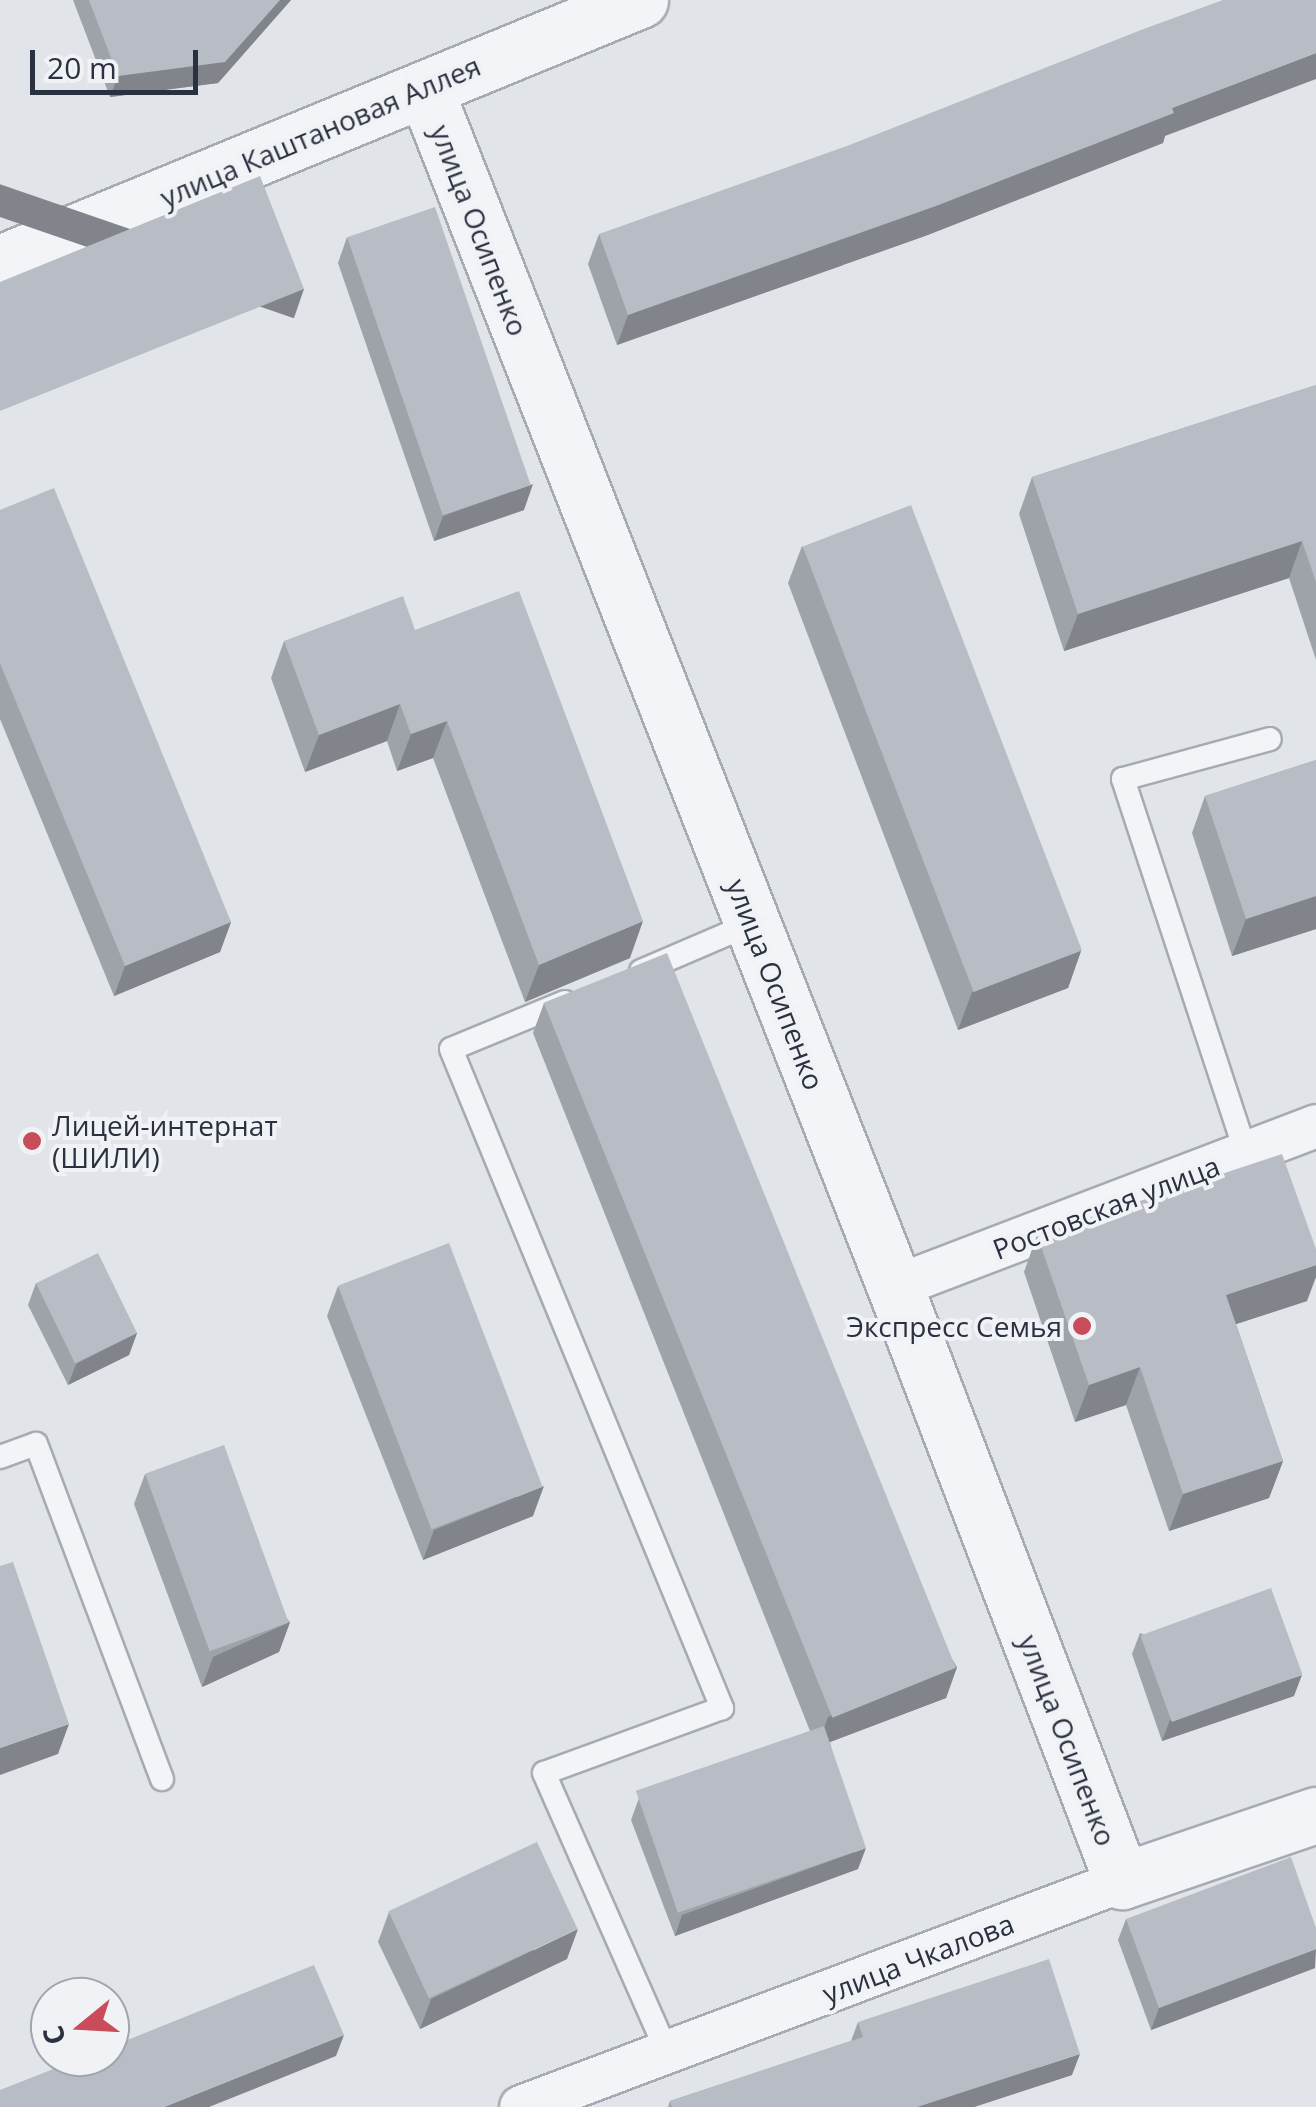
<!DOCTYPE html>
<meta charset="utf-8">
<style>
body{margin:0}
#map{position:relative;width:1316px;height:2107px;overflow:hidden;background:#e1e4e9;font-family:"Open Sans",sans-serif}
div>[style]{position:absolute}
.roads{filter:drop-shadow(2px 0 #a6abb3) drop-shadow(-2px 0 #a6abb3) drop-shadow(0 2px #a6abb3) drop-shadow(0 -2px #a6abb3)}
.service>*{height:22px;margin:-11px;padding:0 11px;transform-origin:11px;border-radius:11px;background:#f3f4f7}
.minor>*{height:42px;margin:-21px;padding:0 21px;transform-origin:21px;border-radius:21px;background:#f3f4f7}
.tertiary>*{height:55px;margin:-27.5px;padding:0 27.5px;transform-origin:27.5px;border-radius:27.5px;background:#f3f4f7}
.wall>*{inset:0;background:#9ea3a9}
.shaded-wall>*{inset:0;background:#81848a;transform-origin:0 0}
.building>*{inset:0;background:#b8bdc5;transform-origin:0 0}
.dots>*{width:28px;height:28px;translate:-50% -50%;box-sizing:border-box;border:5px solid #f0f2f6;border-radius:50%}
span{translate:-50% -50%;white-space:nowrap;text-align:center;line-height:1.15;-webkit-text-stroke:8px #f0f2f6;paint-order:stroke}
.street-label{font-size:28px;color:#2a3140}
.poi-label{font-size:28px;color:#2a3140}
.left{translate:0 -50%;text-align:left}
.right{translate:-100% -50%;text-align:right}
.north{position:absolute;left:30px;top:1977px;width:100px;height:100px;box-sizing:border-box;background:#f0f2f6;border:2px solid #a1a5ad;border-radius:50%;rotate:252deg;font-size:28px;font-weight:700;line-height:40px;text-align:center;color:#2a3140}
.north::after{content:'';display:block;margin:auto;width:35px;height:45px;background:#c84c5a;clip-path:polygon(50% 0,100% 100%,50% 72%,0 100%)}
.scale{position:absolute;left:30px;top:50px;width:168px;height:45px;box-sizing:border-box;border:5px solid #2a3140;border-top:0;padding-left:12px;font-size:30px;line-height:35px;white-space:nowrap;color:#2a3140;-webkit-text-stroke:8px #f0f2f6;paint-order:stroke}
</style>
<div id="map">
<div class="roads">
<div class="service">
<div style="left:641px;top:971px;width:122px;rotate:-23.2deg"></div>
<div style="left:565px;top:1002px;width:123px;rotate:157.6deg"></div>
<div style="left:451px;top:1049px;width:713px;rotate:67.65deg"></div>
<div style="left:722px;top:1708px;width:189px;rotate:159.9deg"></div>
<div style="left:544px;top:1773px;width:305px;rotate:66.2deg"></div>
<div style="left:1246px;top:1153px;width:394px;rotate:-108.2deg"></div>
<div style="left:1123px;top:779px;width:152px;rotate:-15.2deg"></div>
<div style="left:0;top:1457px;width:38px;rotate:-20deg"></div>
<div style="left:36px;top:1444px;width:358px;rotate:69.4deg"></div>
</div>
<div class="minor">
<div style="left:895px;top:1287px;width:451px;rotate:-20.9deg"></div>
<div style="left:521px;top:2107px;width:642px;rotate:-20.61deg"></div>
</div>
<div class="tertiary">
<div style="left:425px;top:89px;width:1287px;rotate:68.58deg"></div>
<div style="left:895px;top:1287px;width:636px;rotate:69.09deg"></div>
<div style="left:1122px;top:1881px;width:205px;rotate:-18.8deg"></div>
<div style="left:0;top:263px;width:692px;rotate:-22.34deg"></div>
</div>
</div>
<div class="wall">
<div style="clip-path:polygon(73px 0,291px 0,218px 83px,110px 97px)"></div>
<div style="clip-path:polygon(1165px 136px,1163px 143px,925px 236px,617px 345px,588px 264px,599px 234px)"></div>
<div style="clip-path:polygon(347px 237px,524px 510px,434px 541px,338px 263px)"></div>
<div style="clip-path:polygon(1316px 385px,1316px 660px,1289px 578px,1064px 651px,1019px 514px,1032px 477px)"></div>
<div style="clip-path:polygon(0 510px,231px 922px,220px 952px,114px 996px,0 719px)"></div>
<div style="clip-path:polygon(802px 546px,1081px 951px,1068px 988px,958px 1030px,788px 583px)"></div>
<div style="clip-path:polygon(415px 630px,630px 958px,525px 1002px,433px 758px,397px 771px,387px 741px,305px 772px,271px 678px,284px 641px)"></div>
<div style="clip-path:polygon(1316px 760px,1316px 929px,1232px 956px,1192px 833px,1205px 796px)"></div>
<div style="clip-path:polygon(544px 1003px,957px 1667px,946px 1698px,830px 1742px,858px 1869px,675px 1936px,631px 1820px,639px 1798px,810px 1731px,533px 1033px)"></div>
<div style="clip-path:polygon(1037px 1235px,1307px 1301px,1236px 1324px,1283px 1461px,1269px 1498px,1169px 1531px,1126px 1405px,1075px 1422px,1024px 1272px)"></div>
<div style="clip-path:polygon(36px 1283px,137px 1333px,129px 1355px,68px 1385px,28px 1305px)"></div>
<div style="clip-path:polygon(338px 1286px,533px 1516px,423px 1560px,327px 1316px)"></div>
<div style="clip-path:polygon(145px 1474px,290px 1622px,279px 1652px,202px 1687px,134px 1504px)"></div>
<div style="clip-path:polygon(1140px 1633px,1294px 1696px,1162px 1741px,1132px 1654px)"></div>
<div style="clip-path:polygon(389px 1912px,567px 1959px,420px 2029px,378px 1942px)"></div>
<div style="clip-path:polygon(1126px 1919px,1315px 1968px,1151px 2030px,1118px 1940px)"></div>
<div style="clip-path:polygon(858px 2022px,1072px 2075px,974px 2107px,668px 2107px,670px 2101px,851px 2041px)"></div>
</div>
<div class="shaded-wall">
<div style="clip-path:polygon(280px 0,291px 0,218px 83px,110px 97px,118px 76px)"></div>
<div style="clip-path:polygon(1316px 53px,1316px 79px,1165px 136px,1163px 143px,925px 236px,617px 345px,628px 315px)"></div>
<div style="left:304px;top:289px;width:31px;height:328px;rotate:109deg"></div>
<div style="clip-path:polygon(533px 484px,524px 510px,434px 541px,443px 516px)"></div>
<div style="clip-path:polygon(1302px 541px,1289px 578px,1064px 651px,1078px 614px)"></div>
<div style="clip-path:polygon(400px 704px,387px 741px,305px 772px,319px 735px)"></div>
<div style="clip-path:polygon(447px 721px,433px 758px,397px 771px,411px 734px)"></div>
<div style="clip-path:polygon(1316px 896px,1316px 929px,1232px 956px,1246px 919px)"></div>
<div style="clip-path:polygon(643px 921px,630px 958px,525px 1002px,539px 965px)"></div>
<div style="clip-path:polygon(231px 922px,220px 952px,114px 996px,125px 966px)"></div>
<div style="clip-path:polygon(1081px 951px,1068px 988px,958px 1030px,972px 992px)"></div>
<div style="clip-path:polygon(1316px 1265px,1316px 1277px,1307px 1301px,1212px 1332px,1226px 1295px)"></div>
<div style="clip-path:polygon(137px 1333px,129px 1355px,68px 1385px,76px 1364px)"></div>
<div style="clip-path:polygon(1140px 1367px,1126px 1405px,1075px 1422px,1089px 1385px)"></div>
<div style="clip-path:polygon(1283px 1461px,1269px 1498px,1169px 1531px,1183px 1494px)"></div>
<div style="clip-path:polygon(544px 1486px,533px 1516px,423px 1560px,434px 1530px)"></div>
<div style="clip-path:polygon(290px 1622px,279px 1652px,202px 1687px,213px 1657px)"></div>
<div style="clip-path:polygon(957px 1667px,946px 1698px,817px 1747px,828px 1717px)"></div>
<div style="clip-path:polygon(1302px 1675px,1294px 1696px,1162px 1741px,1170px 1720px)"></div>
<div style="clip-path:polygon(69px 1724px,58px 1754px,0 1775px,0 1748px)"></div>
<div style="clip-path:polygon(866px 1848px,858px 1869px,675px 1936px,682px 1915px)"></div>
<div style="clip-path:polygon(578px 1929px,567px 1959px,420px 2029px,431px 1999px)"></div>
<div style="clip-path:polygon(1316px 1949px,1315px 1968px,1151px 2030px,1159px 2008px)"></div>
<div style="clip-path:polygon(344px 2035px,336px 2056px,209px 2107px,164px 2107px)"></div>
<div style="clip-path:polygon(1080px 2054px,1072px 2075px,974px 2107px,917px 2107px)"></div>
</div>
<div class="building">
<div style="clip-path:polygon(89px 0,280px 0,225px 62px,118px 76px)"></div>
<div style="clip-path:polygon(1223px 0,1316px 0,1316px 53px,1172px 108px,1174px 113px,936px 206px,628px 315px,599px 234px,847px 146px,1141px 30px)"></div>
<div style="clip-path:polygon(260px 176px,304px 289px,0 411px,0 282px)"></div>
<div style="left:435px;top:207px;width:294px;height:93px;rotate:71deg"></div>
<div style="clip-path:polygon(1316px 385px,1316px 582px,1302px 541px,1078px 614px,1032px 477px)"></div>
<div style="clip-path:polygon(54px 488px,231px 922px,125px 966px,0 663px,0 510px)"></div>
<div style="left:911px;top:505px;width:477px;height:116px;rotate:69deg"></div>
<div style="clip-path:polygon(519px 591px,643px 921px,539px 965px,447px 721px,411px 734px,400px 704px,319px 735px,284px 641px,403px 596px,415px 630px)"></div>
<div style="clip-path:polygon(1316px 760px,1316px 896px,1246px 919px,1205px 796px)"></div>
<div style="left:667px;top:953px;width:771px;height:133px;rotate:68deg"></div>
<div style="clip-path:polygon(1282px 1154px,1316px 1249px,1316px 1265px,1226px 1295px,1283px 1461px,1183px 1494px,1140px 1367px,1089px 1385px,1037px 1235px)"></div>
<div style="left:449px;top:1243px;width:261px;height:119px;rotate:69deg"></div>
<div style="left:98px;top:1253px;width:89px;height:69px;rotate:64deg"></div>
<div style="left:224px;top:1445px;width:189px;height:84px;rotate:70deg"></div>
<div style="clip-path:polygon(13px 1562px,69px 1724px,0 1748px,0 1566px)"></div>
<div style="left:1271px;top:1588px;width:92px;height:139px;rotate:70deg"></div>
<div style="left:824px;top:1726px;width:129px;height:199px;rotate:71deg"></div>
<div style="left:537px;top:1842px;width:96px;height:164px;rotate:65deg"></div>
<div style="clip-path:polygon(1291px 1857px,1316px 1928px,1316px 1949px,1159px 2008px,1126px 1919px)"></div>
<div style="clip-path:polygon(1049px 1959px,1080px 2054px,917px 2107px,672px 2107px,670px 2101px,863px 2037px,858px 2022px)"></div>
<div style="clip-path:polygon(314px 1965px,344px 2035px,164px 2107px,0 2107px,0 2090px,84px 2057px,110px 2057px,110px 2047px)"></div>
</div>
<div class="dots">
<div style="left:32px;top:1141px;background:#c84c5a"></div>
<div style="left:1082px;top:1326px;background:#c84c5a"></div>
</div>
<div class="street-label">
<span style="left:320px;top:131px;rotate:-23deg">улица Каштановая Аллея</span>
<span style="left:480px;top:230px;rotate:69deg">улица Осипенко</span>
<span style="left:776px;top:984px;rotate:69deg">улица Осипенко</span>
<span style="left:1106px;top:1207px;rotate:-21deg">Ростовская улица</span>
<span style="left:1068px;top:1740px;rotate:69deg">улица Осипенко</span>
<span style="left:918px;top:1958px;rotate:-21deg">улица Чкалова</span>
</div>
<div class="poi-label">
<span class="left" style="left:52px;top:1141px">Лицей-интернат<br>(ШИЛИ)</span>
<span class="right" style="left:1062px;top:1326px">Экспресс Семья</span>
</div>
<div class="north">С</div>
<div class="scale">20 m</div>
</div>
